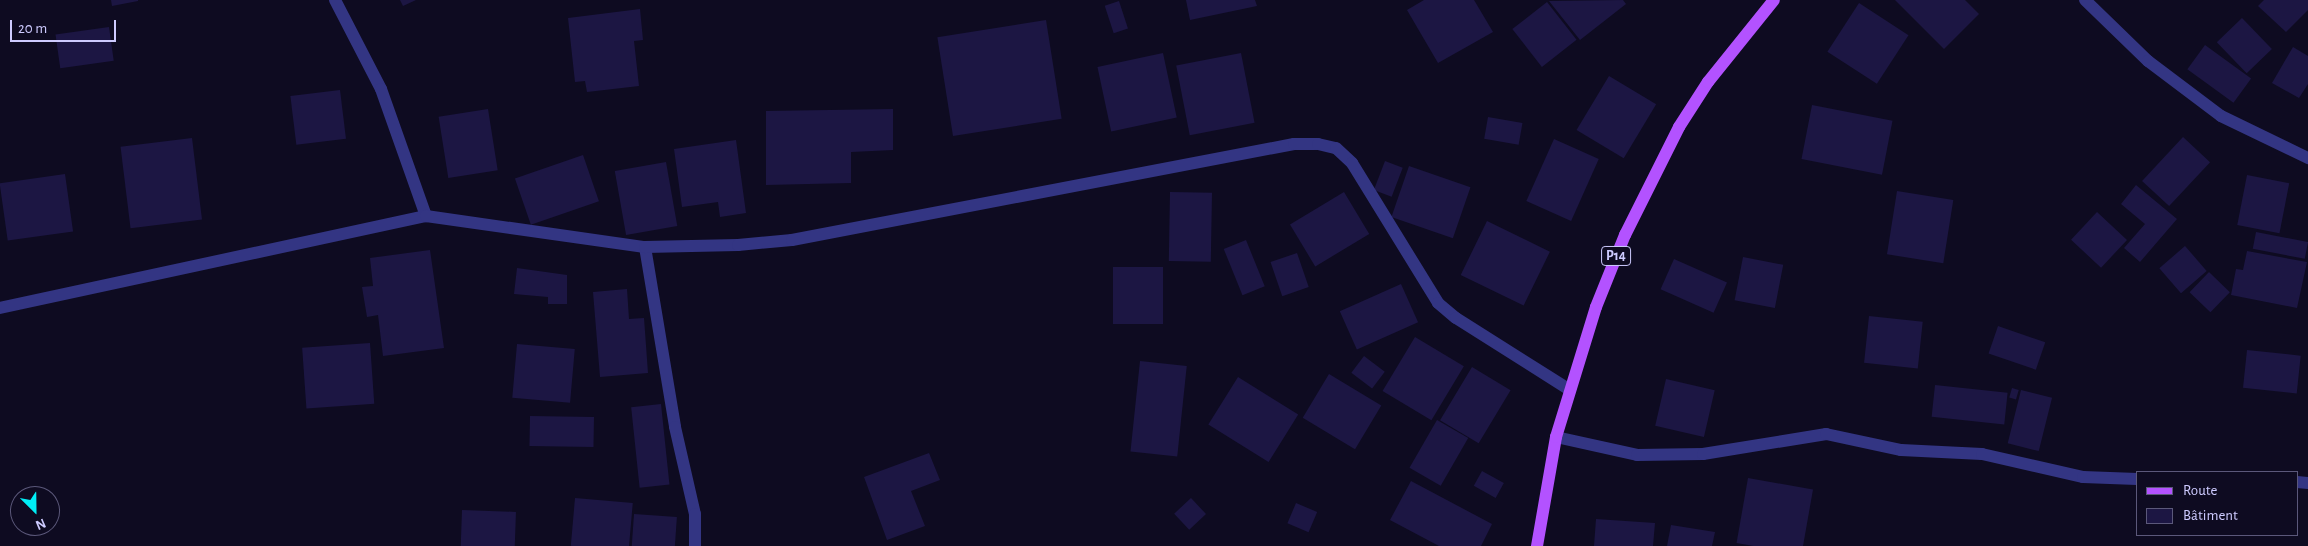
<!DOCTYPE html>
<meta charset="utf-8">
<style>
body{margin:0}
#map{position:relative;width:2308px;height:546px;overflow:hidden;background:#0e0b21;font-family:"Alegreya Sans",sans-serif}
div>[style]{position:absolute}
.building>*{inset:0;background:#1c1643;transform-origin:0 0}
.minor>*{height:12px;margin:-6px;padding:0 6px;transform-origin:6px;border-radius:6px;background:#333583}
.major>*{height:12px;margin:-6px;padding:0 6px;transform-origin:6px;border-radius:6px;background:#b352ff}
span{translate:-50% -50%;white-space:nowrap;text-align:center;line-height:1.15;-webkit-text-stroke:5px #0e0b21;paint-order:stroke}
.shield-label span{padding:1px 4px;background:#0e0b21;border:1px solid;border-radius:4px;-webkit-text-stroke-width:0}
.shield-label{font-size:14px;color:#cecbff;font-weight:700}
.legend{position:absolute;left:2136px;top:471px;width:162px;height:65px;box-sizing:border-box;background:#0e0b21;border:1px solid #5b587a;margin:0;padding:6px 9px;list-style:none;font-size:15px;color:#cecbff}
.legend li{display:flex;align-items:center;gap:10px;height:25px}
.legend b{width:25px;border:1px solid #5b587a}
.north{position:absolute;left:10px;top:486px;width:50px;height:50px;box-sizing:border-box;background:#0e0b21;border:1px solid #5b587a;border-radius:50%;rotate:157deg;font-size:14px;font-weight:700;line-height:20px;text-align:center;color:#cecbff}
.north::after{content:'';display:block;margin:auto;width:18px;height:22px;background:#00eef6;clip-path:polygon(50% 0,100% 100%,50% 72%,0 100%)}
.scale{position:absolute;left:10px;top:20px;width:106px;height:22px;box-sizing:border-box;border:2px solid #cecbff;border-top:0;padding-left:6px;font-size:15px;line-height:18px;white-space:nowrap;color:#cecbff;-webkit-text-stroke:4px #0e0b21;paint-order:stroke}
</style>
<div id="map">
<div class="building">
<div style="clip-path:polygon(111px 0,138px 0,138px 1px,112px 6px)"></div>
<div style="clip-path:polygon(400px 0,416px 0,403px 6px)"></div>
<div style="clip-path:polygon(1186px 0,1255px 0,1257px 6px,1190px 20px)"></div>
<div style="clip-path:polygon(1424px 0,1474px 0,1493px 32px,1438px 63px,1407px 10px)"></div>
<div style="clip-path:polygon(1623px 0,1626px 4px,1580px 40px,1549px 1px)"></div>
<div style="clip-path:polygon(1895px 0,1965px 0,1979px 14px,1944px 49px)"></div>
<div style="clip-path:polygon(2264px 0,2308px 0,2308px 10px,2286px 32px,2258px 6px)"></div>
<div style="left:1119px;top:1px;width:29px;height:15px;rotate:72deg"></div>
<div style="left:1547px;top:2px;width:48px;height:44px;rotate:52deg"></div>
<div style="left:1859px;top:3px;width:59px;height:58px;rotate:33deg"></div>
<div style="clip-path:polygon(640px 9px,643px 40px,634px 41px,639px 86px,587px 92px,585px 81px,575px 82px,568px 18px)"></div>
<div style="left:2242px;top:18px;width:43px;height:35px;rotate:46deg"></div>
<div style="left:1046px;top:20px;width:100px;height:110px;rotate:81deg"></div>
<div style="left:109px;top:27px;width:34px;height:54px;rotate:82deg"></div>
<div style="left:2205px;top:45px;width:57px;height:30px;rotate:36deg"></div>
<div style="clip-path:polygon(2293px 47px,2308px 56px,2308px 84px,2299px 98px,2272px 83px)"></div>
<div style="left:1163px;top:53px;width:66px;height:67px;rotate:78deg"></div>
<div style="left:1241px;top:53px;width:71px;height:66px;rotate:79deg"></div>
<div style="left:1609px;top:76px;width:55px;height:63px;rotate:31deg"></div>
<div style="left:340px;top:90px;width:49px;height:50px;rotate:83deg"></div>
<div style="left:1812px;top:105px;width:82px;height:55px;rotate:11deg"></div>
<div style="left:488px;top:109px;width:62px;height:50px;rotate:81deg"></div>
<div style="clip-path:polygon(893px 109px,893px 150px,851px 152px,851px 183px,766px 185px,766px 111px)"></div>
<div style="left:1488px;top:117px;width:35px;height:22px;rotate:10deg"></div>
<div style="left:2183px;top:137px;width:37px;height:60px;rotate:43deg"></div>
<div style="left:192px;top:138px;width:82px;height:72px;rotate:83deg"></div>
<div style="left:1554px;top:139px;width:49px;height:68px;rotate:24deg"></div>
<div style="clip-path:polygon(736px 140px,746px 213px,720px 217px,718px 202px,682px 207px,674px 149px)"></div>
<div style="left:583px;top:155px;width:49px;height:72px;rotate:71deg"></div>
<div style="left:1385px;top:161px;width:19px;height:31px;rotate:21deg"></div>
<div style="left:666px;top:162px;width:65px;height:52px;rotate:80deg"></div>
<div style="left:1409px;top:166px;width:65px;height:54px;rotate:19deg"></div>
<div style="left:65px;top:174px;width:58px;height:66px;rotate:82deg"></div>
<div style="left:2247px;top:175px;width:43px;height:51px;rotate:11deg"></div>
<div style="clip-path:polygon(2136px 185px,2177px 219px,2140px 262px,2124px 248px,2145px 224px,2121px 204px)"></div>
<div style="left:1897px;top:191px;width:57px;height:64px;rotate:9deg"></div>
<div style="left:1170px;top:192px;width:42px;height:69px;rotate:1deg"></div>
<div style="left:1344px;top:192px;width:49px;height:63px;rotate:59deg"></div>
<div style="left:2097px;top:212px;width:41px;height:38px;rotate:43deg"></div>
<div style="left:1487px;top:221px;width:70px;height:60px;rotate:26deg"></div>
<div style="left:2256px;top:232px;width:53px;height:17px;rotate:11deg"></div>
<div style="left:1246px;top:240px;width:50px;height:24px;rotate:68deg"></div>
<div style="left:2185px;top:246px;width:33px;height:34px;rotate:49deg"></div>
<div style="clip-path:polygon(430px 250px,444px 348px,383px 356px,378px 315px,367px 317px,362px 287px,373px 286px,370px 258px)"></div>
<div style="clip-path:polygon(2247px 251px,2307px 262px,2297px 308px,2231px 295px,2236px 269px,2243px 270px)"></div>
<div style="left:1297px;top:253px;width:36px;height:28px;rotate:71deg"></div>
<div style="left:1743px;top:257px;width:41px;height:44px;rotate:11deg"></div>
<div style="left:1674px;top:259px;width:58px;height:33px;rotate:24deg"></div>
<div style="left:1113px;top:267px;width:50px;height:57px"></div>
<div style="clip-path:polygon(517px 268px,567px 275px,567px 304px,548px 304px,548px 297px,514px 294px)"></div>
<div style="left:2209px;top:272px;width:29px;height:28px;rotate:44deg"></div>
<div style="left:1401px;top:284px;width:42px;height:67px;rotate:66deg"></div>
<div style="clip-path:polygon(627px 289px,629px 319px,644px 318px,648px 373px,600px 377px,593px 292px)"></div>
<div style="left:1869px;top:316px;width:54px;height:47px;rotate:6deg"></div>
<div style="left:1998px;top:326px;width:50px;height:29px;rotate:19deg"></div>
<div style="left:1415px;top:337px;width:57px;height:63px;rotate:31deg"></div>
<div style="left:370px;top:343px;width:61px;height:68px;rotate:86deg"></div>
<div style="left:517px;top:344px;width:58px;height:54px;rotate:5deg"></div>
<div style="left:2247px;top:350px;width:54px;height:38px;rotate:6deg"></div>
<div style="left:1364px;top:356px;width:26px;height:21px;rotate:37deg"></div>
<div style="left:1140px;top:361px;width:47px;height:91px;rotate:6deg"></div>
<div style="left:1472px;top:367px;width:45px;height:62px;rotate:31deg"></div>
<div style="left:1329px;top:374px;width:61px;height:51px;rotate:31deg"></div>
<div style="left:1238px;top:377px;width:71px;height:56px;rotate:32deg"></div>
<div style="left:1666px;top:379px;width:50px;height:48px;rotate:13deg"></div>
<div style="left:1935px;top:385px;width:73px;height:32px;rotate:6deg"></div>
<div style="left:2012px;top:388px;width:7px;height:10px;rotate:16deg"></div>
<div style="left:2021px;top:390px;width:32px;height:55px;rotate:14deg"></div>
<div style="left:661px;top:404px;width:81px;height:30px;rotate:84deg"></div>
<div style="left:530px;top:416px;width:64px;height:30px;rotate:1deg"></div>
<div style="left:1437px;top:420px;width:36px;height:55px;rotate:30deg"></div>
<div style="clip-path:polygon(929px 453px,940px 480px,911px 491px,925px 526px,887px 540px,864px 477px)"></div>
<div style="left:1482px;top:471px;width:25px;height:17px;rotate:29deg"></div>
<div style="left:1748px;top:478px;width:66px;height:66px;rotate:10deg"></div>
<div style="clip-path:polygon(1411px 481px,1492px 524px,1481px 546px,1439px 546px,1390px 520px)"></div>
<div style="left:575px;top:498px;width:58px;height:48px;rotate:5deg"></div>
<div style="left:1191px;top:498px;width:22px;height:23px;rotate:47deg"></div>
<div style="left:1296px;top:503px;width:23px;height:22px;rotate:23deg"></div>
<div style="left:462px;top:510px;width:54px;height:36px;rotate:2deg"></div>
<div style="left:634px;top:514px;width:43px;height:32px;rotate:4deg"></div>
<div style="clip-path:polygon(1596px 519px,1655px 523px,1653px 546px,1594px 546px)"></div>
<div style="clip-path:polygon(1671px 525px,1715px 532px,1712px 546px,1667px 546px)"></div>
</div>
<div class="minor">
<div style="left:335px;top:0;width:100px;rotate:62.7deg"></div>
<div style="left:381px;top:89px;width:135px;rotate:70.5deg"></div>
<div style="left:2085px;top:0;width:88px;rotate:44.1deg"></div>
<div style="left:2148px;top:61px;width:91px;rotate:37deg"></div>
<div style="left:2221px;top:116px;width:97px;rotate:25.8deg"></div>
<div style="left:645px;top:247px;width:182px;rotate:80.5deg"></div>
<div style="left:675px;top:427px;width:89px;rotate:77.1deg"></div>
<div style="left:695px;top:514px;width:32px;rotate:90deg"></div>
<div style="left:0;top:308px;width:436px;rotate:-12.2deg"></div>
<div style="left:426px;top:216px;width:221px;rotate:8.1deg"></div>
<div style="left:645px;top:247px;width:93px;rotate:-1.2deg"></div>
<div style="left:738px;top:245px;width:54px;rotate:-5.3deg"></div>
<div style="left:792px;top:240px;width:511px;rotate:-10.83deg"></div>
<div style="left:1294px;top:144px;width:24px"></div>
<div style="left:1318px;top:144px;width:18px;rotate:13deg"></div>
<div style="left:1336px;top:148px;width:22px;rotate:43deg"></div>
<div style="left:1352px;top:163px;width:164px;rotate:58.4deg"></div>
<div style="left:1438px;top:303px;width:23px;rotate:40deg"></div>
<div style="left:1456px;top:318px;width:135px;rotate:32.3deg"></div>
<div style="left:1556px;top:437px;width:83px;rotate:12.5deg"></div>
<div style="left:1637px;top:455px;width:66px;rotate:-0.9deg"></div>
<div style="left:1703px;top:454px;width:125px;rotate:-9.2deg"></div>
<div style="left:1826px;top:434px;width:77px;rotate:12deg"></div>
<div style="left:1901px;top:450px;width:81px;rotate:2.8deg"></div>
<div style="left:1982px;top:454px;width:104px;rotate:12.8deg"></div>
<div style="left:2083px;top:477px;width:54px;rotate:2.1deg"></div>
<div style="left:2297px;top:482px;width:11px;rotate:5deg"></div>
</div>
<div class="major">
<div style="left:1537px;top:546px;width:111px;rotate:-80.1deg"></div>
<div style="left:1556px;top:437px;width:136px;rotate:-72.9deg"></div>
<div style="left:1596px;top:307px;width:78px;rotate:-68.1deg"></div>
<div style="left:1625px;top:235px;width:121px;rotate:-63.4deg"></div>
<div style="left:1679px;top:127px;width:54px;rotate:-57.2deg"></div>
<div style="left:1708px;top:82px;width:105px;rotate:-51.2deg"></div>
</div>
<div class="shield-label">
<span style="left:1616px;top:256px">P14</span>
</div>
<ul class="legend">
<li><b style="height:6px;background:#b352ff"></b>Route</li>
<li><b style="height:14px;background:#1c1643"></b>Bâtiment</li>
</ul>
<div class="north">N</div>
<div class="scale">20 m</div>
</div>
